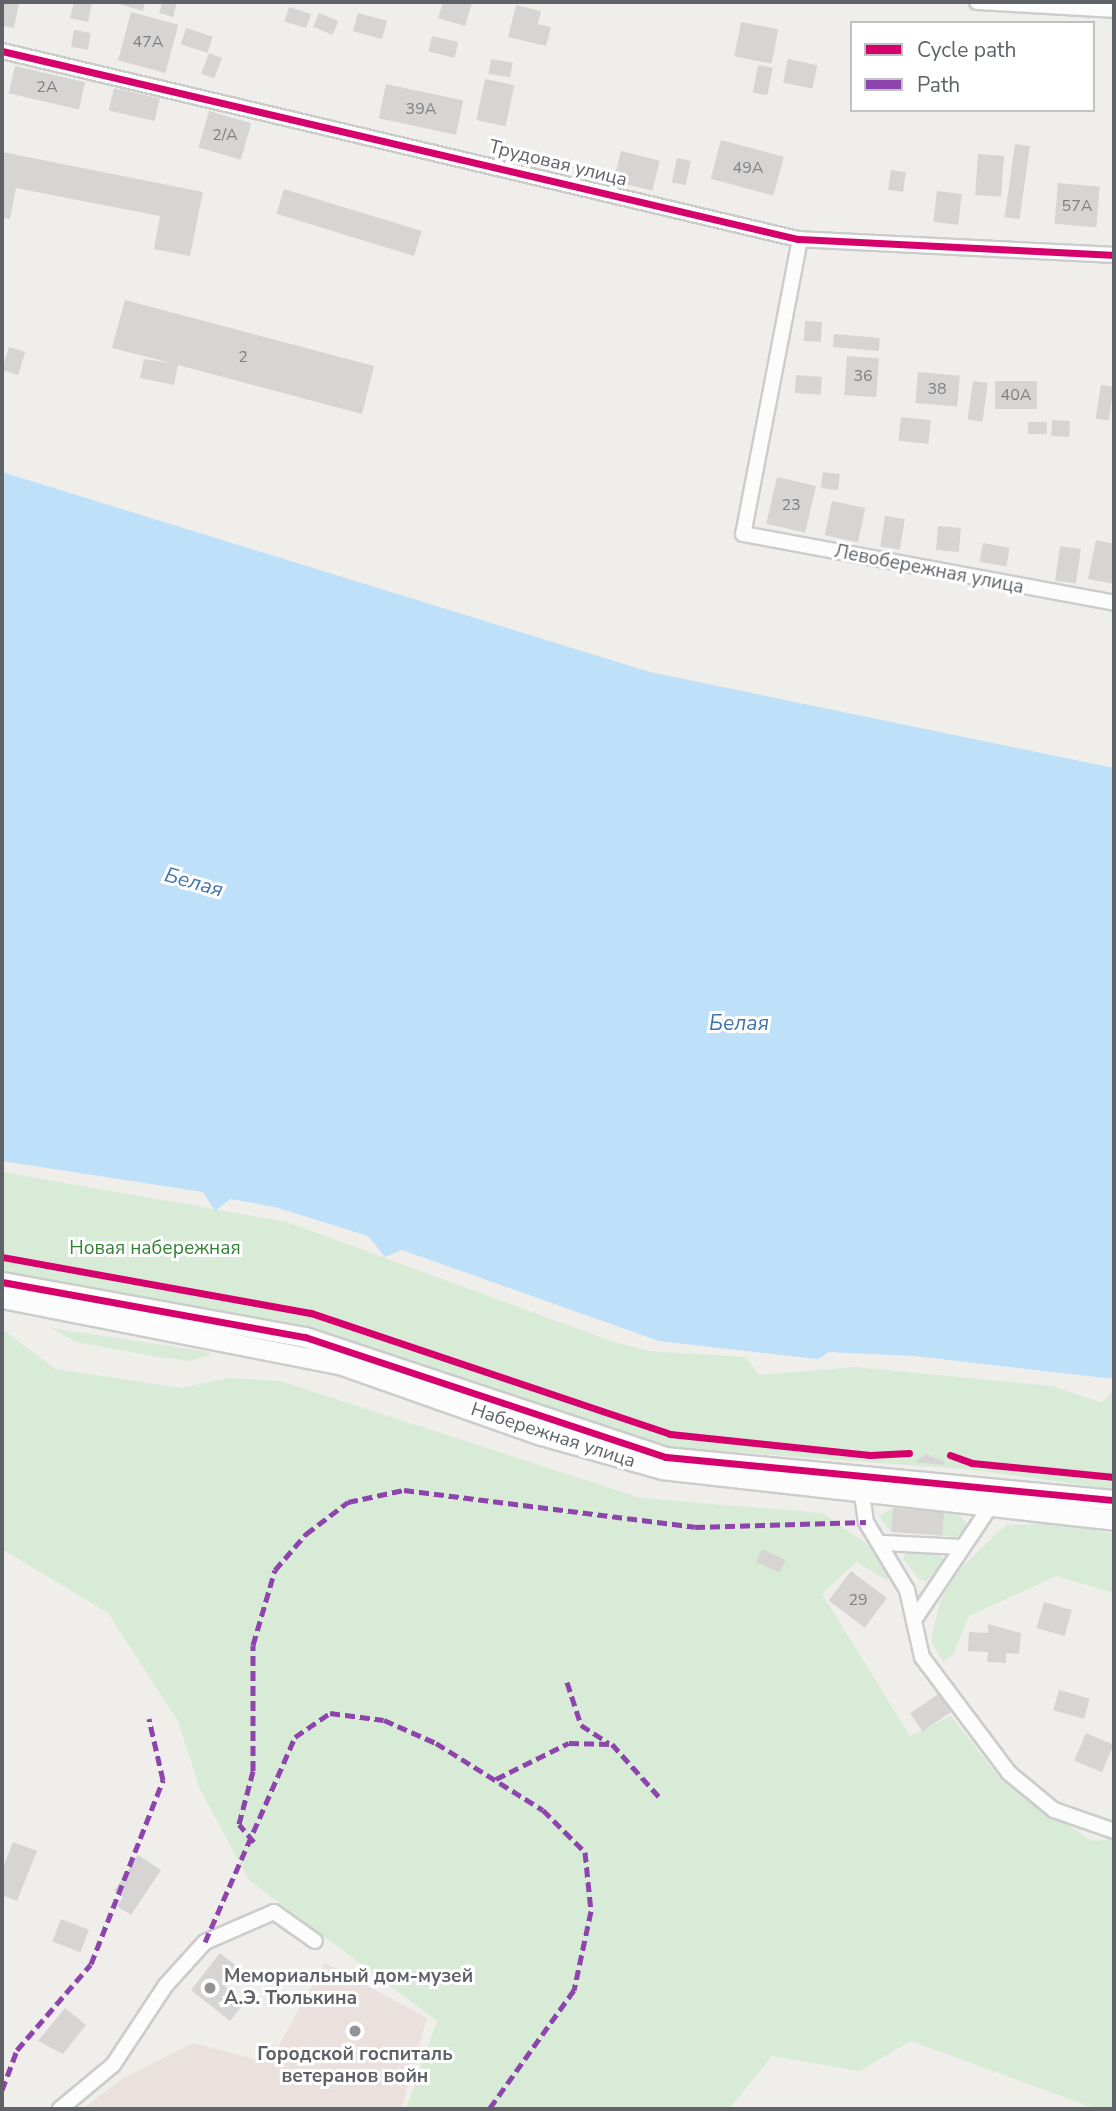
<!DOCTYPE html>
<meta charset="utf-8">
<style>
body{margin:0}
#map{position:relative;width:1116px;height:2111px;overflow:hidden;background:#efeeea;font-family:"Nunito Sans",sans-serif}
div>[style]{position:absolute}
.medical>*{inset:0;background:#eae0de}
.green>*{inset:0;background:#d8ebd6}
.water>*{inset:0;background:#bfe0f9}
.building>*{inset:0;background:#d6d5d3;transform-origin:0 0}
.roads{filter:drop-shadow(2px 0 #cbcccc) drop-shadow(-2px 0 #cbcccc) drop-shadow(0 2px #cbcccc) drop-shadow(0 -2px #cbcccc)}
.street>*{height:14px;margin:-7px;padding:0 7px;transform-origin:7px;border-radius:7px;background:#fdfcfc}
.secondary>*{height:19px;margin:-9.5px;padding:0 9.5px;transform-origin:9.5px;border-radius:9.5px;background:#fdfcfc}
.quiet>*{height:5px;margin-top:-2.5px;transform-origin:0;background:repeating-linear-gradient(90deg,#8e44ad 0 10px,transparent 0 15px)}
.cycleway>*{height:7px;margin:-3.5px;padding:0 3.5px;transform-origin:3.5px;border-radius:3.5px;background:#d6006c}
.dots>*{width:19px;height:19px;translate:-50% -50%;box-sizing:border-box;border:4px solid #fff;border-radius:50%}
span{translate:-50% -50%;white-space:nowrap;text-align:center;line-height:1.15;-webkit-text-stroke:6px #fff;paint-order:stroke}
.number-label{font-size:16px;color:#7e8184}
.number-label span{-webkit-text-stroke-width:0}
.street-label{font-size:19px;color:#5f6368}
.park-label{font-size:19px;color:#348238}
.poi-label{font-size:19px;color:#5f6368;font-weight:700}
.left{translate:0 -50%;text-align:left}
.water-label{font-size:21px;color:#4174aa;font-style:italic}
.frame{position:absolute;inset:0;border:4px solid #5f6368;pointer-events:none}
.legend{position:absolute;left:850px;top:21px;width:245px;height:91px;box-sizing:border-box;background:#fff;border:2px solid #bfc1c3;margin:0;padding:9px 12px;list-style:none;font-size:21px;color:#5f6368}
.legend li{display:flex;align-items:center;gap:14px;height:35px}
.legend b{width:35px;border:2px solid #bfc1c3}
</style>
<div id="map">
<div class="medical">
<div style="clip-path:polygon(325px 1963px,427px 2018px,401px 2109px,82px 2109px,122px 2079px,193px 2043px,269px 2063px)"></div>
</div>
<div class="green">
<div style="clip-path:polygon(2px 1172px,287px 1222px,611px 1341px,648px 1351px,746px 1357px,759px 1375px,855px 1367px,1052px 1386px,1102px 1403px,1114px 1389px,1114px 1489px,974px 1470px,667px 1447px,308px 1327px,2px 1272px)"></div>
<div style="clip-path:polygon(51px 1328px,209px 1352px,211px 1355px,190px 1361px,158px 1357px,76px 1342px)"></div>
<div style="clip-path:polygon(2px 1329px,55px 1369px,182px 1388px,227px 1378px,280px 1381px,641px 1498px,822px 1513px,866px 1543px,891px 1573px,887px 1580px,856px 1562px,822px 1594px,910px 1736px,951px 1716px,1002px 1781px,1092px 1841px,1114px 1839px,1114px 2109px,1097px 2109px,911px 2041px,859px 2071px,772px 2056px,729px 2109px,406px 2109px,437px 2021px,249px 1880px,200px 1789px,178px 1721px,108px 1613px,2px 1549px)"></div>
<div style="clip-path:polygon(893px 1508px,958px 1513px,969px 1527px,956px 1537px,891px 1532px,879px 1516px)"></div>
<div style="clip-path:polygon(1063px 1523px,1114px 1534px,1114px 1593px,1056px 1576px,969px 1616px,953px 1655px,943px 1662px,931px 1640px,940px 1601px,959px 1570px,1006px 1525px)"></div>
<div style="clip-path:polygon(907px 1551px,940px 1554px,943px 1560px,927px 1581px,920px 1580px,903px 1558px)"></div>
</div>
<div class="water">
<div style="clip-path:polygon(2px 472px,650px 672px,1114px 768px,1114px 1379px,915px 1356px,829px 1352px,818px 1359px,659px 1341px,402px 1250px,385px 1257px,368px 1236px,275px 1207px,230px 1199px,215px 1211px,203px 1192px,2px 1161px)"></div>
</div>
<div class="building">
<div style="clip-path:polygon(2px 2px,19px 2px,14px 28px,2px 26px)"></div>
<div style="clip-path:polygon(74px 2px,92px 2px,88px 22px,70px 18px)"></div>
<div style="clip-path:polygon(112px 2px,145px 2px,143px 11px)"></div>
<div style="clip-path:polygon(162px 2px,177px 2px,173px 17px,159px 13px)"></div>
<div style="clip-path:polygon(443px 2px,472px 3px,465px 26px,438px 18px)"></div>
<div style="clip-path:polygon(516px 5px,541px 11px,538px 24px,551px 27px,546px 46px,508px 37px)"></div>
<div style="left:289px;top:7px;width:23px;height:15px;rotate:18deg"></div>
<div style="left:131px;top:12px;width:49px;height:50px;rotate:15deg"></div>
<div style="left:319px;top:13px;width:21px;height:15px;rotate:23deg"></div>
<div style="left:358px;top:13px;width:30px;height:19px;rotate:15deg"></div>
<div style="left:741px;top:22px;width:38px;height:35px;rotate:11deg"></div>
<div style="left:186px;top:28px;width:28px;height:17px;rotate:18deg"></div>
<div style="left:74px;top:30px;width:17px;height:17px;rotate:10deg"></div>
<div style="left:432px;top:36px;width:27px;height:16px;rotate:13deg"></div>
<div style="left:209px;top:53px;width:14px;height:22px;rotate:21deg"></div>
<div style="left:491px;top:59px;width:22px;height:15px;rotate:10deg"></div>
<div style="left:788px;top:59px;width:30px;height:24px;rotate:12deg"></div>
<div style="left:758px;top:65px;width:15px;height:28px;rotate:11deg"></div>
<div style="left:15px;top:66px;width:72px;height:28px;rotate:13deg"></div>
<div style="left:485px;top:79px;width:30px;height:42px;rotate:12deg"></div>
<div style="left:386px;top:84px;width:79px;height:35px;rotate:12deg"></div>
<div style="left:114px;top:88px;width:47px;height:23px;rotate:13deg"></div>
<div style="left:209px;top:111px;width:44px;height:38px;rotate:16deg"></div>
<div style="left:721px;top:140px;width:65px;height:40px;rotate:15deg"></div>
<div style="left:1015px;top:144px;width:15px;height:74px;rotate:8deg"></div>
<div style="left:621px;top:151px;width:40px;height:31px;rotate:14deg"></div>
<div style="clip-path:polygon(2px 152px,203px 192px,190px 256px,154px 249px,160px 216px,16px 188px,10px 219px,2px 218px)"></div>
<div style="left:978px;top:154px;width:26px;height:41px;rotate:4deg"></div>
<div style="left:677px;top:158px;width:14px;height:25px;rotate:12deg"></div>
<div style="left:891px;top:170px;width:15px;height:20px;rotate:8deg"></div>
<div style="left:1058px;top:183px;width:42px;height:41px;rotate:5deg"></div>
<div style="left:284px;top:189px;width:144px;height:26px;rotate:17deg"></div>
<div style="left:937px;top:191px;width:25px;height:31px;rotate:7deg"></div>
<div style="clip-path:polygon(125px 300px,374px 366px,362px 414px,178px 365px,174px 385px,140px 378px,144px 359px,171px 363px,112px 348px)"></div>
<div style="left:805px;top:321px;width:17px;height:20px;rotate:3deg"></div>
<div style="left:834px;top:334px;width:46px;height:13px;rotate:5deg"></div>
<div style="left:9px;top:347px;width:17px;height:24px;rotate:17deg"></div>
<div style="left:847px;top:356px;width:32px;height:39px;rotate:4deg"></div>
<div style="left:918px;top:372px;width:42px;height:31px;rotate:5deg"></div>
<div style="left:796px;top:375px;width:26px;height:18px;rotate:4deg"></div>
<div style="left:973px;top:381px;width:15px;height:39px;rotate:8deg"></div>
<div style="left:995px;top:381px;width:42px;height:28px"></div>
<div style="left:1101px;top:385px;width:13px;height:34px;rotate:9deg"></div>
<div style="left:901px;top:417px;width:30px;height:24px;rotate:6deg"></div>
<div style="left:1052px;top:420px;width:18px;height:16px;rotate:3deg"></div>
<div style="left:1028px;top:422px;width:19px;height:12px"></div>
<div style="left:823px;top:472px;width:17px;height:16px;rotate:7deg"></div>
<div style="left:777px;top:477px;width:40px;height:48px;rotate:13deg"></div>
<div style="left:832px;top:501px;width:34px;height:35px;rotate:12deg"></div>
<div style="left:885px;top:516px;width:20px;height:31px;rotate:9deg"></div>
<div style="left:938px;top:526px;width:23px;height:24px;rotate:5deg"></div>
<div style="clip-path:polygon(1096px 540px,1114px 544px,1114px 584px,1088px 579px)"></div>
<div style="left:983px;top:543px;width:27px;height:19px;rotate:10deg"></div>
<div style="left:1060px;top:546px;width:21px;height:35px;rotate:8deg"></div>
<div style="clip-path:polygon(926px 1454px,945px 1462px,944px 1465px,915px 1462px)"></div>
<div style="left:893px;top:1508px;width:51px;height:24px;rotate:4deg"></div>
<div style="left:762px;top:1549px;width:26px;height:14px;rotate:25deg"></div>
<div style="left:851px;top:1571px;width:45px;height:37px;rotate:37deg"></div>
<div style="left:1044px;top:1602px;width:29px;height:27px;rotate:16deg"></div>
<div style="clip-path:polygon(988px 1624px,1021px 1633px,1019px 1654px,1006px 1653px,1006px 1663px,987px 1662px,988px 1652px,968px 1651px,969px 1632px,988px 1633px)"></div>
<div style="left:1059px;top:1690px;width:32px;height:21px;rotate:16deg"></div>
<div style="left:940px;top:1693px;width:22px;height:36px;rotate:56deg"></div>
<div style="left:1086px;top:1733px;width:30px;height:30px;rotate:23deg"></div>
<div style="clip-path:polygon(13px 1842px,37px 1851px,17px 1901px,2px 1895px,2px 1870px)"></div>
<div style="clip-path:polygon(138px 1855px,161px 1870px,131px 1915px,117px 1906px,123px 1897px,114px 1891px)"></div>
<div style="left:61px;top:1919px;width:30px;height:24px;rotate:21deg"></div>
<div style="clip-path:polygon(220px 1953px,239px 1968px,225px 1986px,245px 2002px,230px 2021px,191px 1990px)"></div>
<div style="clip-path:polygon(65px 2008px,86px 2025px,63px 2054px,38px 2041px)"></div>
</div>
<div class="roads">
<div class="street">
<div style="left:977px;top:2px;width:137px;rotate:3.3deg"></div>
<div style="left:2px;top:51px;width:818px;rotate:13.29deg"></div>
<div style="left:798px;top:239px;width:316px;rotate:2.9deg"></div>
<div style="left:800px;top:239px;width:300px;rotate:100.9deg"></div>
<div style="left:743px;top:534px;width:377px;rotate:10.5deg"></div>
<div style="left:862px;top:1494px;width:28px;rotate:82deg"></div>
<div style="left:866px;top:1522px;width:79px;rotate:58.9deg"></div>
<div style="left:907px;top:1590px;width:69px;rotate:77.4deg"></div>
<div style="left:922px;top:1657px;width:145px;rotate:53.1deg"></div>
<div style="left:1009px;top:1773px;width:58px;rotate:39.4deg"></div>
<div style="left:1054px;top:1810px;width:64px;rotate:19.3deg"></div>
<div style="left:884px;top:1543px;width:78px;rotate:2.9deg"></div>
<div style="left:916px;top:1617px;width:136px;rotate:-56.1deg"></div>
<div style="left:60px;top:2109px;width:69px;rotate:-39.7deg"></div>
<div style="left:113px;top:2065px;width:96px;rotate:-56.5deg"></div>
<div style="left:166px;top:1985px;width:58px;rotate:-47.8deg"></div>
<div style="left:205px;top:1942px;width:75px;rotate:-23.5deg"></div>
<div style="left:274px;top:1912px;width:50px;rotate:35.3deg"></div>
</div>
<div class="secondary">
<div style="left:2px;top:1282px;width:308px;rotate:10.3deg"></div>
<div style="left:305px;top:1337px;width:380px;rotate:18.4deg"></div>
<div style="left:666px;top:1457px;width:450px;rotate:5.5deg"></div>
<div style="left:2px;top:1298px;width:347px;rotate:11.1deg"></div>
<div style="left:342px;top:1365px;width:211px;rotate:19.4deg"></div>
<div style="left:541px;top:1435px;width:126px;rotate:15.7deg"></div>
<div style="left:662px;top:1469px;width:455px;rotate:6.4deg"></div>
</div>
</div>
<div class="quiet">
<div style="left:567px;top:1682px;width:45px;rotate:72deg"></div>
<div style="left:581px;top:1725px;width:33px;rotate:33deg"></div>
<div style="left:496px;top:1779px;width:81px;rotate:-26.3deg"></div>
<div style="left:569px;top:1743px;width:43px;rotate:1.3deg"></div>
<div style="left:612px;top:1744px;width:74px;rotate:48.3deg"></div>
<div style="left:254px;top:1842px;width:23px;rotate:-130deg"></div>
<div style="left:239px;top:1824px;width:55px;rotate:-75.2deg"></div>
<div style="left:253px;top:1771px;width:126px;rotate:-90deg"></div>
<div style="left:253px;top:1645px;width:78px;rotate:-73.7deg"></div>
<div style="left:275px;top:1570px;width:48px;rotate:-49.3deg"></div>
<div style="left:306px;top:1534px;width:53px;rotate:-37.3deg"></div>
<div style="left:348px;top:1502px;width:57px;rotate:-12.1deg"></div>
<div style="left:404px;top:1490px;width:293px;rotate:7.2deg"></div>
<div style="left:695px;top:1527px;width:171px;rotate:-1.7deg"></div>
<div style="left:205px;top:1942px;width:224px;rotate:-66.3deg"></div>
<div style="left:295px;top:1737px;width:42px;rotate:-34.4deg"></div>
<div style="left:330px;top:1713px;width:54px;rotate:7.4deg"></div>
<div style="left:384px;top:1720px;width:57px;rotate:23.9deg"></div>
<div style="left:436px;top:1743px;width:126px;rotate:32.1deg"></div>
<div style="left:543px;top:1810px;width:59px;rotate:45deg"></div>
<div style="left:585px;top:1852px;width:59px;rotate:84.2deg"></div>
<div style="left:591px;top:1911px;width:81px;rotate:102.1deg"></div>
<div style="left:574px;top:1990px;width:146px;rotate:125.5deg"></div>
<div style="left:2px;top:2090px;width:43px;rotate:-69.4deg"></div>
<div style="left:17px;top:2050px;width:113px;rotate:-49.3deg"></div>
<div style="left:91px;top:1964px;width:198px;rotate:-68.6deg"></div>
<div style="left:163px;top:1780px;width:63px;rotate:-102.9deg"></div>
</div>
<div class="cycleway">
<div style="left:2px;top:51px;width:818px;rotate:13.29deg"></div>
<div style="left:798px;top:239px;width:316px;rotate:2.9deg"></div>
<div style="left:2px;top:1257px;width:314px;rotate:10.3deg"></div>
<div style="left:311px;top:1313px;width:379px;rotate:18.6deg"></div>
<div style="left:670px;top:1434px;width:201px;rotate:6deg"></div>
<div style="left:870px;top:1455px;width:39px;rotate:-3deg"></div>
<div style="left:2px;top:1282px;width:308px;rotate:10.3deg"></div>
<div style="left:305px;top:1337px;width:380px;rotate:18.4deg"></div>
<div style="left:666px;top:1457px;width:450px;rotate:5.5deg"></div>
<div style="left:950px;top:1455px;width:23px;rotate:20deg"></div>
<div style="left:972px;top:1463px;width:143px;rotate:5.6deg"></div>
</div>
<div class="dots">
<div style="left:210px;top:1988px;background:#919496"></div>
<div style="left:355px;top:2031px;background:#919496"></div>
</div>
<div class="number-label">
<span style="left:148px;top:42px">47А</span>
<span style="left:47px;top:87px">2А</span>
<span style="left:421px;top:109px">39А</span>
<span style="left:225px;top:135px">2/А</span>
<span style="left:748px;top:168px">49А</span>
<span style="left:1077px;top:206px">57А</span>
<span style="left:243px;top:357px">2</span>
<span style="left:863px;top:376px">36</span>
<span style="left:937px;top:389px">38</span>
<span style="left:1016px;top:395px">40А</span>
<span style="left:791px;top:505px">23</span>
<span style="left:858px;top:1600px">29</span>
</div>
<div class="street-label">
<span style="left:558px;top:164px;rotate:14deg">Трудовая улица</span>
<span style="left:929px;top:570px;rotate:11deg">Левобережная улица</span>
<span style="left:553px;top:1436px;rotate:18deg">Набережная улица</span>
</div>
<div class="park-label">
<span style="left:155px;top:1249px">Новая набережная</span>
</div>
<div class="poi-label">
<span class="left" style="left:224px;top:1988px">Мемориальный дом-музей<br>А.Э. Тюлькина</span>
<span style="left:355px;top:2066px">Городской госпиталь<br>ветеранов войн</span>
</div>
<div class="water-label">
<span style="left:194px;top:882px;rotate:16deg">Белая</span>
<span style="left:739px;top:1023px">Белая</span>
</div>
<div class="frame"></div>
<ul class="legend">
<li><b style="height:9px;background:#d6006c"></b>Cycle path</li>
<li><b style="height:9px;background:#8e44ad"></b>Path</li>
</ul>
</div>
